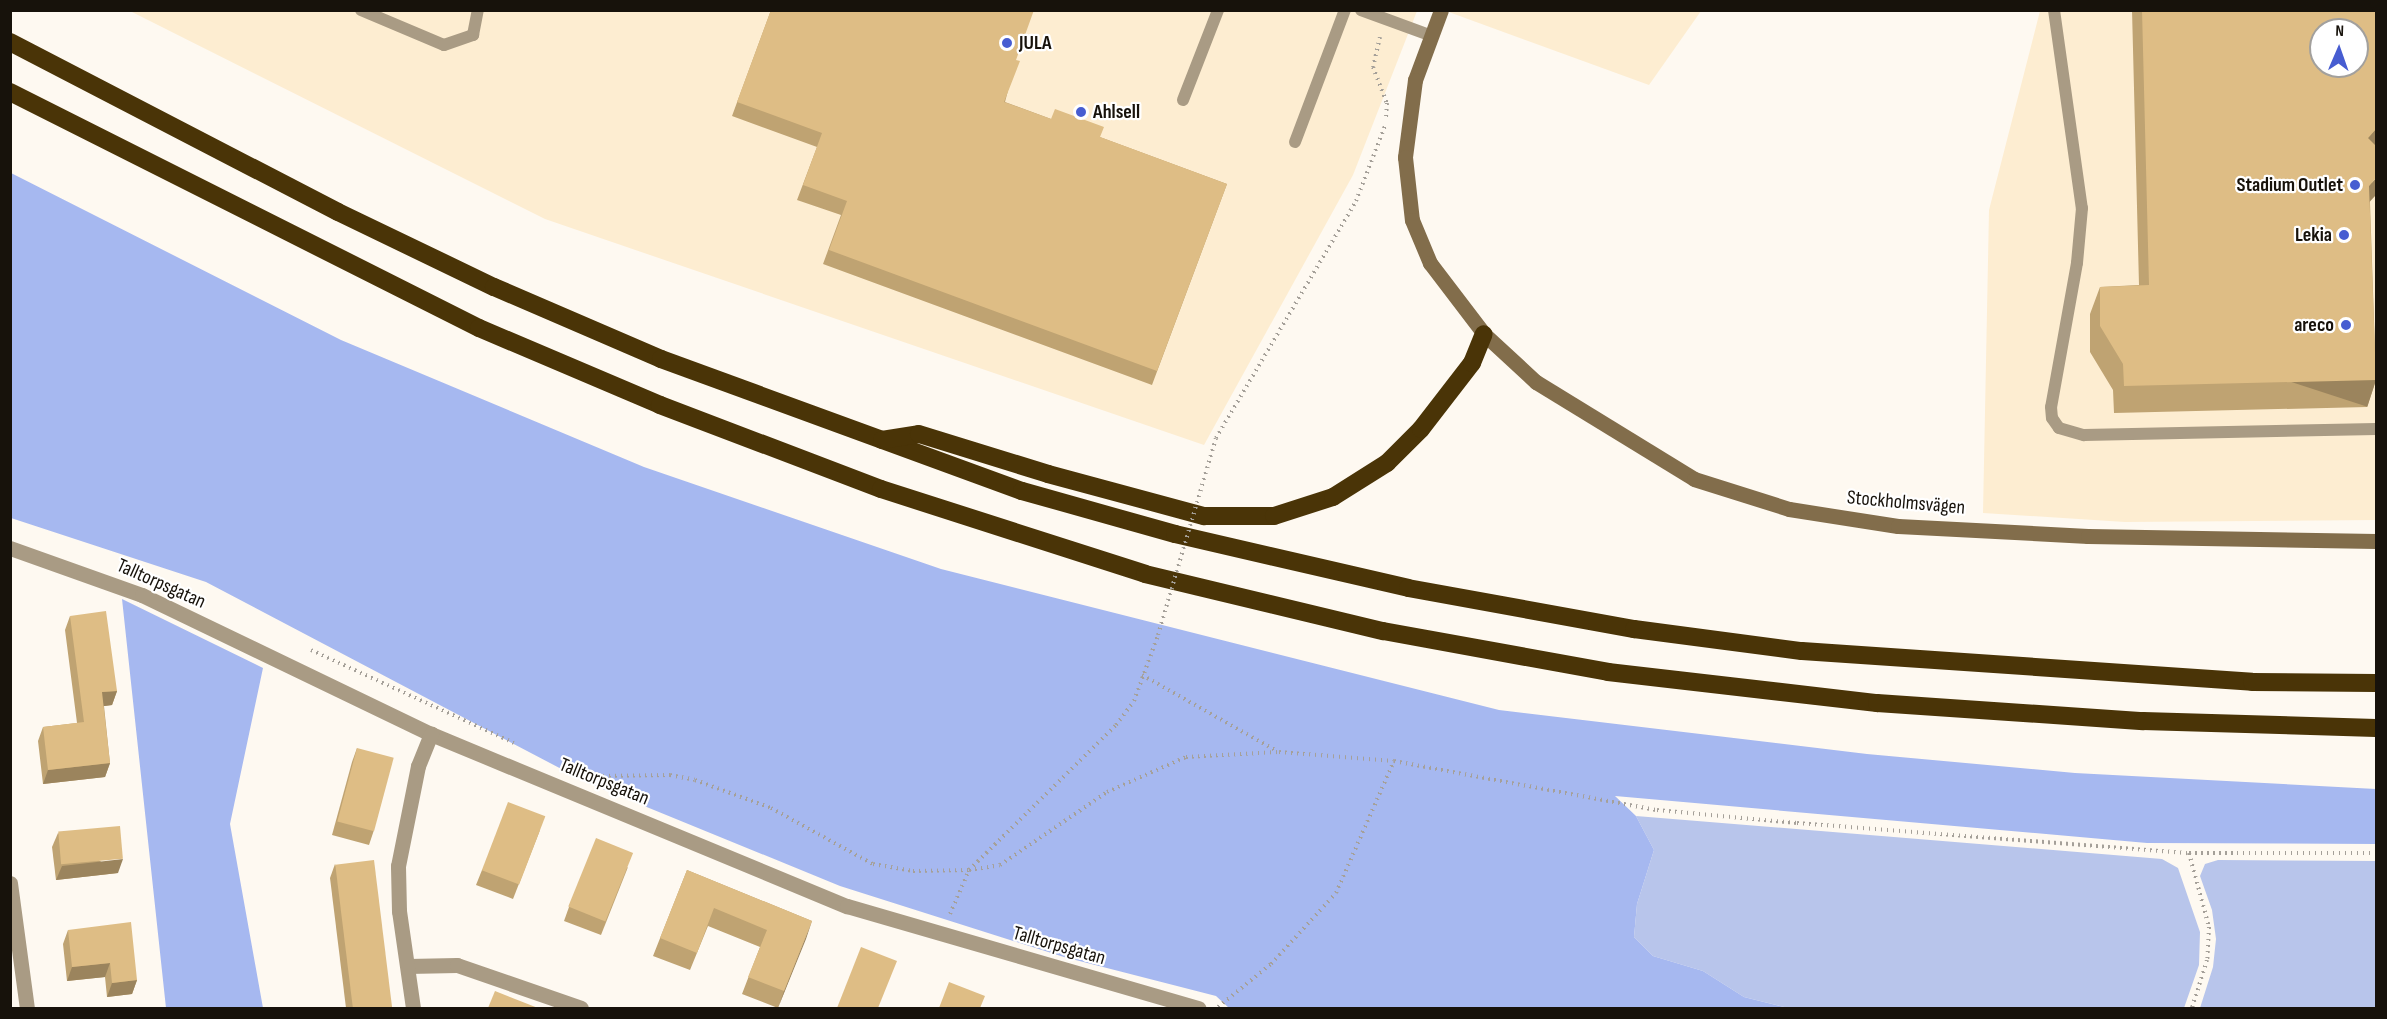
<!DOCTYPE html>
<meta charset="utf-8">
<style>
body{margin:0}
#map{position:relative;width:2387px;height:1019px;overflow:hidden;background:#fef9f1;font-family:"Sofia Sans Condensed",sans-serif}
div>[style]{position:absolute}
.built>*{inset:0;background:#fdedd1}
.green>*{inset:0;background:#b8c5eb}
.forest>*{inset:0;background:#a6b8f0}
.path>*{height:4px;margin-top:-2px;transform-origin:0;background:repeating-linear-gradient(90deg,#a5a099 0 1.5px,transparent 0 6px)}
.lane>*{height:12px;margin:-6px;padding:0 6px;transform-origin:6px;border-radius:6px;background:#a99b84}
.street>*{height:15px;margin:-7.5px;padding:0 7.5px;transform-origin:7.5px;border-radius:7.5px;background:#a99b84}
.secondary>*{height:15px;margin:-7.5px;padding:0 7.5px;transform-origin:7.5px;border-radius:7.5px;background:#826d4b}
.highway>*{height:18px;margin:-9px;padding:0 9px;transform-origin:9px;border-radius:9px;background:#4a3407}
.path-bridge>*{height:4px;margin-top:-2px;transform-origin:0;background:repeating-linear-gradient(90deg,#a5a099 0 1.5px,transparent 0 6px)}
.wall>*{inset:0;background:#bfa372}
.shaded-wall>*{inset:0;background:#9b845d;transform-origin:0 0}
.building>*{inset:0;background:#debd85;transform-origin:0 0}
.dots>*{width:16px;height:16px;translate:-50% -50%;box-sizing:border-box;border:3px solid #fff;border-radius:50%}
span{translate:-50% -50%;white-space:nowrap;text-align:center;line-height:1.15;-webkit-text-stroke:4.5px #fff;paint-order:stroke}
.poi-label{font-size:20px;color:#17120b;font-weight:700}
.left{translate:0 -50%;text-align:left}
.right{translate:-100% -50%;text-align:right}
.street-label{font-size:20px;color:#17120b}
.frame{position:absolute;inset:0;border:12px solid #17120b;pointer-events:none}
.north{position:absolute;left:2309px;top:18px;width:60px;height:60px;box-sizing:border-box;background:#fff;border:2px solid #a2a09d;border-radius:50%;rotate:2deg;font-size:16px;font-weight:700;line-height:24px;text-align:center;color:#17120b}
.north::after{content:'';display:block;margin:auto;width:21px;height:27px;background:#475dd1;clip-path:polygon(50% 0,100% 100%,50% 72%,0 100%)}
</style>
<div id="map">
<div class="built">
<div style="clip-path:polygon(130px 11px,1417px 11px,1353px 175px,1204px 445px,545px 219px)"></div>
<div style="clip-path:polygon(1446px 11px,1701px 11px,1649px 85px)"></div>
<div style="clip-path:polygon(evenodd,2040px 11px,2376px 11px,2376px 520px,2125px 522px,1983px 513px,1989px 210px,2040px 11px,2321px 30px,2357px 30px,2357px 66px,2321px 66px,2321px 30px)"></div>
</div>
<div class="green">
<div style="clip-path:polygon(1636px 816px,2162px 859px,2178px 868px,2200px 932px,2199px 965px,2184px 1008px,1788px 1008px,1744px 997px,1703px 971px,1653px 956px,1634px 937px,1637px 904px,1654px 850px)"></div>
<div style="clip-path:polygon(2218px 860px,2376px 861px,2376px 1008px,2200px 1008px,2213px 967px,2216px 939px,2212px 910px,2200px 876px,2205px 864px)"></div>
</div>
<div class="forest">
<div style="clip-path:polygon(11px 173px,341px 340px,644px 467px,941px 569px,1499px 710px,1867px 754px,2075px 773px,2376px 789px,2376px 844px,2147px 843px,1615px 796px,1636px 816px,1654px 850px,1637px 904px,1634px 937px,1653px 956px,1703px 971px,1744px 997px,1788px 1008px,1229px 1008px,1216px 996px,1064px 957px,840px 886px,588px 783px,206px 582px,11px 518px)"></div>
<div style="clip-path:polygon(122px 599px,263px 668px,230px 824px,263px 1008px,166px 1008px)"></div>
</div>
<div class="path">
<div style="left:1380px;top:37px;width:31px;rotate:103deg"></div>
<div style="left:1373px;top:67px;width:39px;rotate:69deg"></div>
<div style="left:1387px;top:103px;width:16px;rotate:94deg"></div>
<div style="left:1216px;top:438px;width:275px;rotate:-59.4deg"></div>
<div style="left:1356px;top:201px;width:80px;rotate:-68.9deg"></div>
<div style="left:311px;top:650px;width:223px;rotate:24.6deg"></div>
<div style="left:1142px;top:675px;width:155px;rotate:29.4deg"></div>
<div style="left:568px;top:765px;width:31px;rotate:21deg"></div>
<div style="left:597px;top:776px;width:73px;rotate:-0.8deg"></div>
<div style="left:670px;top:775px;width:25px;rotate:11deg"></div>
<div style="left:695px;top:780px;width:81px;rotate:20.2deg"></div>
<div style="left:771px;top:808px;width:116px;rotate:28.8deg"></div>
<div style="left:873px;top:864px;width:41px;rotate:9.9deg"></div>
<div style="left:913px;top:871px;width:56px;rotate:-1deg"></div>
<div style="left:969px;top:870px;width:31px;rotate:-9deg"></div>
<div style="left:1000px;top:865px;width:130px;rotate:-34.3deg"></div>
<div style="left:1107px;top:792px;width:86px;rotate:-23.9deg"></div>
<div style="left:1186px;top:757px;width:93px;rotate:-3.1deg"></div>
<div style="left:1279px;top:752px;width:115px;rotate:4.5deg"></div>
<div style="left:1394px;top:761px;width:268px;rotate:10.6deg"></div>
<div style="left:1657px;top:810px;width:141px;rotate:5.3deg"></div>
<div style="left:1797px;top:823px;width:393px;rotate:4.4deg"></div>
<div style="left:2189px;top:853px;width:187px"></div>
<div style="left:2189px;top:853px;width:77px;rotate:74.9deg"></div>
<div style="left:2209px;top:927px;width:33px;rotate:93deg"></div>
<div style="left:2207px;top:960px;width:50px;rotate:107.4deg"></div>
<div style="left:950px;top:914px;width:48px;rotate:-66.6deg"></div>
<div style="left:969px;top:870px;width:206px;rotate:-44.6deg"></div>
<div style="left:1116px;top:725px;width:30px;rotate:-53deg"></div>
<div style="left:1134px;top:701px;width:70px;rotate:-70deg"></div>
<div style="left:1218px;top:1007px;width:68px;rotate:-39.1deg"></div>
<div style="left:1271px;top:964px;width:96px;rotate:-47.5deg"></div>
<div style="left:1336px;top:893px;width:144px;rotate:-66.3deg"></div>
</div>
<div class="lane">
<div style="left:361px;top:10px;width:90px;rotate:22.9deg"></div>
<div style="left:444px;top:45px;width:31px;rotate:-19deg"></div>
<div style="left:473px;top:35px;width:25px;rotate:-79deg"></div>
<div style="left:1361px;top:10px;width:76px;rotate:20.1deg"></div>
<div style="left:2054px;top:10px;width:200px;rotate:82deg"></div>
<div style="left:2082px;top:208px;width:55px;rotate:95.2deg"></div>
<div style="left:2077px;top:263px;width:146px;rotate:100.2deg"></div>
<div style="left:2051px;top:407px;width:11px;rotate:85deg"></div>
<div style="left:2052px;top:418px;width:12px;rotate:55deg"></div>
<div style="left:2059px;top:428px;width:26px;rotate:16deg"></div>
<div style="left:2084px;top:435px;width:292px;rotate:-1.2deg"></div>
<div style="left:1183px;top:100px;width:97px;rotate:-68.7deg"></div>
<div style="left:1295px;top:142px;width:141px;rotate:-69.3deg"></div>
</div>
<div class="street">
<div style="left:10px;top:548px;width:140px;rotate:19.6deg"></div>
<div style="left:142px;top:595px;width:321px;rotate:25.7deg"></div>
<div style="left:431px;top:734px;width:450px;rotate:22.5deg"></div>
<div style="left:847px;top:906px;width:366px;rotate:16.2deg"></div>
<div style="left:10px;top:883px;width:126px;rotate:82.3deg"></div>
<div style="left:408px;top:966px;width:49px;rotate:-1.2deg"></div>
<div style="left:457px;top:965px;width:131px;rotate:19.1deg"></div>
<div style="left:413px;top:1008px;width:98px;rotate:-98.2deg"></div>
<div style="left:399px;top:911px;width:45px;rotate:-91.3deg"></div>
<div style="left:398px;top:866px;width:102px;rotate:-78.7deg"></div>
<div style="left:418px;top:766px;width:35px;rotate:-68deg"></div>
</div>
<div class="secondary">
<div style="left:1441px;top:10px;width:75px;rotate:110.4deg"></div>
<div style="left:1415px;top:80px;width:78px;rotate:97.4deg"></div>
<div style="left:1405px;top:157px;width:63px;rotate:83.7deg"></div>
<div style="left:1412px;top:220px;width:47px;rotate:67.3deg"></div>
<div style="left:1430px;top:263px;width:89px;rotate:52.7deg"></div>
<div style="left:1484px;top:334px;width:71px;rotate:42.7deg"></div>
<div style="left:1536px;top:382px;width:185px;rotate:31.5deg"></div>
<div style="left:1694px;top:479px;width:100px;rotate:17.5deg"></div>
<div style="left:1789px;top:509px;width:110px;rotate:8.9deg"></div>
<div style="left:1898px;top:526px;width:190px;rotate:3deg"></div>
<div style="left:2088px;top:536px;width:288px;rotate:1deg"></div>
</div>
<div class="highway">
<div style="left:10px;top:42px;width:369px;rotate:27.4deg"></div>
<div style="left:338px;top:212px;width:173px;rotate:25.7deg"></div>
<div style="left:494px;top:287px;width:182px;rotate:23.3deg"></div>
<div style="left:661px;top:359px;width:384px;rotate:20.1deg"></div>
<div style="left:1022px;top:491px;width:159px;rotate:15.7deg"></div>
<div style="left:1175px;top:534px;width:239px;rotate:13deg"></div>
<div style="left:1408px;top:588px;width:230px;rotate:10.3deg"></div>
<div style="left:1634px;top:629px;width:169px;rotate:7.5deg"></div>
<div style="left:1802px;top:651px;width:451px;rotate:3.9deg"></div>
<div style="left:2252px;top:682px;width:124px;rotate:0.5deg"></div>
<div style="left:10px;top:92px;width:525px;rotate:26.71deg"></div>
<div style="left:479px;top:328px;width:197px;rotate:23deg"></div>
<div style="left:660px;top:405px;width:236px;rotate:20.8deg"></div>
<div style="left:881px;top:489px;width:277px;rotate:17.8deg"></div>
<div style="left:1145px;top:574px;width:245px;rotate:13.5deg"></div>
<div style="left:1383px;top:631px;width:229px;rotate:10.3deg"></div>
<div style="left:1608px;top:672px;width:271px;rotate:6.6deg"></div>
<div style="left:1877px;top:703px;width:267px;rotate:3.9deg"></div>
<div style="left:2143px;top:721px;width:233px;rotate:1.7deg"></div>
<div style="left:882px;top:440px;width:37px;rotate:-9deg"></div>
<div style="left:919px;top:434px;width:135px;rotate:17.2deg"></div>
<div style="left:1048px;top:474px;width:162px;rotate:15.1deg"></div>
<div style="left:1204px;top:516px;width:70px"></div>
<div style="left:1274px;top:516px;width:62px;rotate:-17.9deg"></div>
<div style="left:1333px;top:497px;width:64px;rotate:-32.2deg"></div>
<div style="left:1387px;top:463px;width:48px;rotate:-45deg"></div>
<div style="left:1421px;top:429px;width:83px;rotate:-52.3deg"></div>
<div style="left:1472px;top:363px;width:31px;rotate:-68deg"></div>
</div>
<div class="path-bridge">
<div style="left:1158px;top:635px;width:205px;rotate:-73.6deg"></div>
</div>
<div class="wall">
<div style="clip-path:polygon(771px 10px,1016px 60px,1005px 102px,1227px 184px,1152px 385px,823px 264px,841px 215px,797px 200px,817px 147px,732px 116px)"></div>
<div style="clip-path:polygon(2132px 10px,2376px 10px,2376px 146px,2370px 202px,2376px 380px,2367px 407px,2114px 413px,2113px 390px,2090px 352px,2090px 314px,2100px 287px,2139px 285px)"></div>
<div style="clip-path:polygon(70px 616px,117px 691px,112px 705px,104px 706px,110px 763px,105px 777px,43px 784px,38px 741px,43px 727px,77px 723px,65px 630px)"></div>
<div style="clip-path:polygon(357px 748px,374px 830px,369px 845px,332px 835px,352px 762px)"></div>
<div style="clip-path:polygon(540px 830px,513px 899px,476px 885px,482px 870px)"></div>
<div style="clip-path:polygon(58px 833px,118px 873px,56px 880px,52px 847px)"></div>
<div style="clip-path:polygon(335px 864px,392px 1008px,346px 1008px,330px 878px)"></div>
<div style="clip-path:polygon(628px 867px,601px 935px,564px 921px,569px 907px)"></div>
<div style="clip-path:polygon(687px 870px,812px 921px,778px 1008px,742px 994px,760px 947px,708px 926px,690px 970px,653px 956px)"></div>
<div style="clip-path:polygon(68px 930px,137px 980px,132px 994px,107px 997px,105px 977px,67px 981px,63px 944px)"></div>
</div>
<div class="shaded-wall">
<div style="clip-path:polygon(2376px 129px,2376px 145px,2358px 164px,2368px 138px)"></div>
<div style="clip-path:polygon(2376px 178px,2376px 195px,2360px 212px,2369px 186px)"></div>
<div style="left:2376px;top:380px;width:28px;height:252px;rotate:108deg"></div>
<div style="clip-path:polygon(117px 691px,112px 705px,97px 707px,102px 692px)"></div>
<div style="clip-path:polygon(110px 763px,105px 777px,43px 784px,48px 770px)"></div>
<div style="clip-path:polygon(123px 859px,118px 873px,56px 880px,62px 866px)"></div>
<div style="clip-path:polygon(812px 921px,806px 939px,778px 1008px,784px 991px)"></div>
<div style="clip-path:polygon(110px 963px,105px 977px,67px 981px,72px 967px)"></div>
<div style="clip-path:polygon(137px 980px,132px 994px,107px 997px,112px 983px)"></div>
</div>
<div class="building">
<div style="clip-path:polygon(771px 10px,1034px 10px,1016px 60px,1020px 61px,1004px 102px,1051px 119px,1055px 109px,1104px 127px,1100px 137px,1227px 184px,1157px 371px,829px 250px,847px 201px,803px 185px,822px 133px,737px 102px)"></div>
<div style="clip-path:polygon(evenodd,2142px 10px,2376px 10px,2376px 129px,2368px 138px,2376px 146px,2376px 178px,2369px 186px,2376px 380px,2124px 386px,2123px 364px,2100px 326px,2100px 287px,2149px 285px,2142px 10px,2321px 30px,2357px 30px,2357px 66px,2321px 66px,2321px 30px)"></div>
<div style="clip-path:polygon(106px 611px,117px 691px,102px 692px,110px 763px,48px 770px,43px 727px,84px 722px,70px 616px)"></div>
<div style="left:357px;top:748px;width:38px;height:76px;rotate:15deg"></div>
<div style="left:508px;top:802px;width:40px;height:73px;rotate:21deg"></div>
<div style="left:120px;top:826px;width:33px;height:62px;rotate:85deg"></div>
<div style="left:596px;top:838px;width:40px;height:74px;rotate:22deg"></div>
<div style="left:374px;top:860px;width:149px;height:39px;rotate:83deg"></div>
<div style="clip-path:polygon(687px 870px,812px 921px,784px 991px,748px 977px,767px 930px,714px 908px,697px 953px,660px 938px)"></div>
<div style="clip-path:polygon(131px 922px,137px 980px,112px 983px,110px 963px,72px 967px,68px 930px)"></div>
<div style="clip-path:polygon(861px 947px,897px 961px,878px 1008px,837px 1008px)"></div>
<div style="clip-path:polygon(949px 982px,985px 996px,980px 1008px,939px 1008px)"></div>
<div style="clip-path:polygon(495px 991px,538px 1008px,488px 1008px)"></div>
</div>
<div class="dots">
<div style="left:1007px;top:43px;background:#475dd1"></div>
<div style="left:1081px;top:112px;background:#475dd1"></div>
<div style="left:2355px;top:185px;background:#475dd1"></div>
<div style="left:2344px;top:235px;background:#475dd1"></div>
<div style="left:2346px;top:325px;background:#475dd1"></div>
</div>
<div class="poi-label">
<span class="left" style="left:1019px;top:43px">JULA</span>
<span class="left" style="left:1093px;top:112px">Ahlsell</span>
<span class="right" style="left:2343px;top:185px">Stadium Outlet</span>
<span class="right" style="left:2332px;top:235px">Lekia</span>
<span class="right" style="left:2334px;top:325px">areco</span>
</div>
<div class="street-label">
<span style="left:1906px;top:503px;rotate:5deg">Stockholmsvägen</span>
<span style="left:161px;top:584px;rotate:24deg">Talltorpsgatan</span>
<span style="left:604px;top:782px;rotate:22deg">Talltorpsgatan</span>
<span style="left:1059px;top:946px;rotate:16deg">Talltorpsgatan</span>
</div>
<div class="frame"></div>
<div class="north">N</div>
</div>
